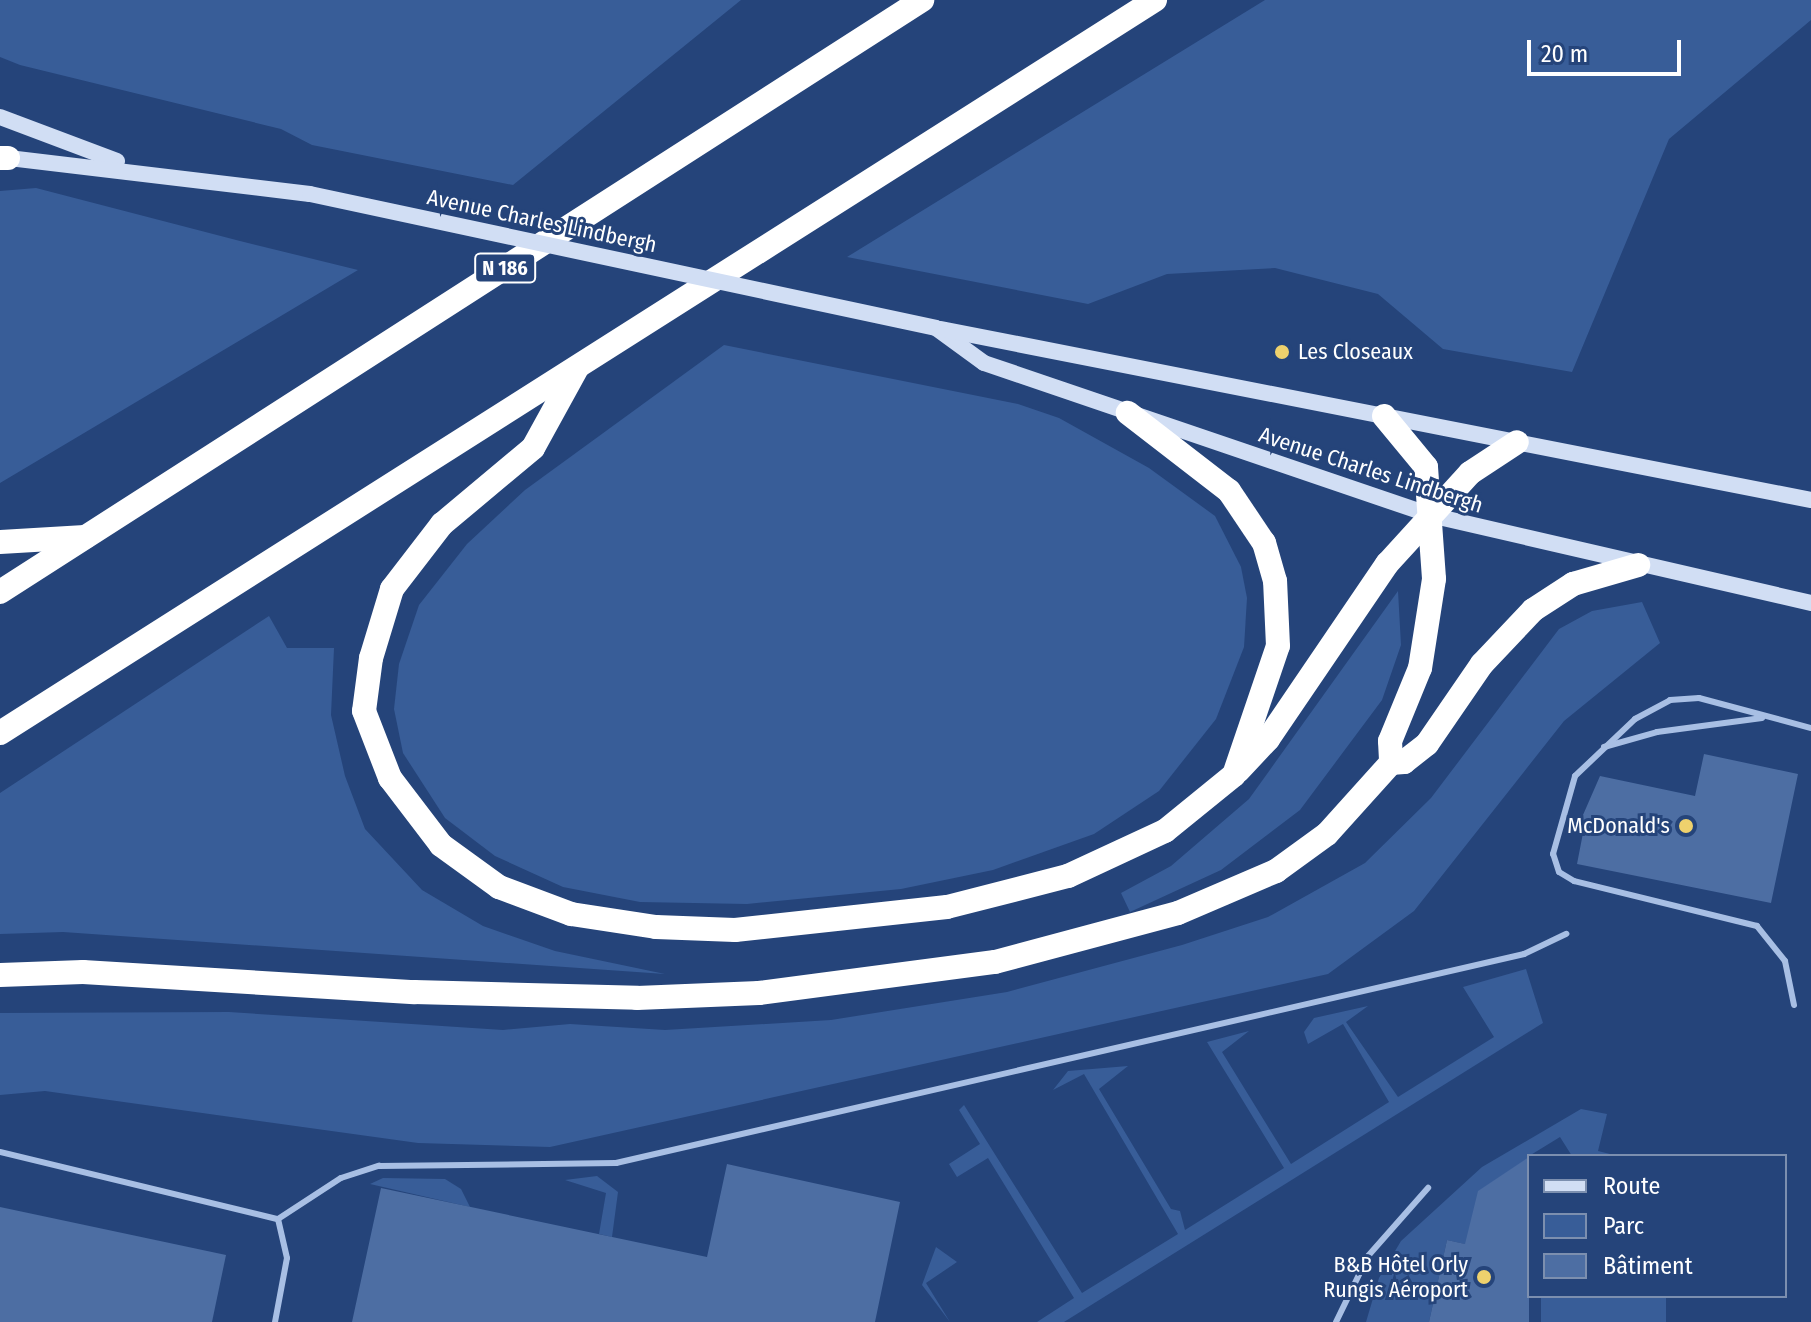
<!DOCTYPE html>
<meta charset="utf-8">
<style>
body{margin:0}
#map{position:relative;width:1811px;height:1322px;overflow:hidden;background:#25447a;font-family:"Fira Sans Condensed",sans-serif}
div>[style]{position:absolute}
.green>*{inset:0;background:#385d98;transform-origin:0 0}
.building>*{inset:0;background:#4d6ea3}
.lane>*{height:6px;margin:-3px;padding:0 3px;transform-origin:3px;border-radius:3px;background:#a8bfe4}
.secondary>*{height:16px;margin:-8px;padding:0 8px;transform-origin:8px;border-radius:8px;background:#d1def4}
.highway>*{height:24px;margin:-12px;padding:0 12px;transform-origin:12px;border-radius:12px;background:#fff}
.secondary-bridge>*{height:16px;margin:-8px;padding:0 8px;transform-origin:8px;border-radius:8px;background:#d1def4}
.dots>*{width:22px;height:22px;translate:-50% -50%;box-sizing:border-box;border:4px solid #25447a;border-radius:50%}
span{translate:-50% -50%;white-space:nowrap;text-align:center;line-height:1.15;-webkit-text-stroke:6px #25447a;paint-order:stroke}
.shield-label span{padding:2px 6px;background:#25447a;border:2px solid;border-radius:6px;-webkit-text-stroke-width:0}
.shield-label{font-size:20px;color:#fff;font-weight:700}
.street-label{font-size:22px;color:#fff}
.poi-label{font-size:22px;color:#fff}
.left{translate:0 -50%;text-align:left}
.right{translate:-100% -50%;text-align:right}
.legend{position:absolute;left:1527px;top:1154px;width:260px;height:144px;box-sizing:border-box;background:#25447a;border:2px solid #7c8faf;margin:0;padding:10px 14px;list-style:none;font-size:24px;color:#fff}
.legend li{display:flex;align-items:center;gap:16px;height:40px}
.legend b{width:40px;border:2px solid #7c8faf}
.scale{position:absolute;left:1527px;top:40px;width:154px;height:36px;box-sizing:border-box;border:4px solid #fff;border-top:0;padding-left:10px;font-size:24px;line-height:28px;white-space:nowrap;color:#fff;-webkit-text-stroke:6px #25447a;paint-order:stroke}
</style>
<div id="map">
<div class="green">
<div style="clip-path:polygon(0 0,741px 0,513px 185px,312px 145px,281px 129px,20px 65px,0 57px)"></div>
<div style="clip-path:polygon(1265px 0,1811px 0,1811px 20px,1669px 139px,1572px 372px,1443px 349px,1378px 294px,1275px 268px,1167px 274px,1088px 304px,847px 257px)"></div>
<div style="clip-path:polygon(36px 188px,240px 241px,358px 270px,0 483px,0 191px)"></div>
<div style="clip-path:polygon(724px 345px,1018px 404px,1059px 418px,1149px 468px,1215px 516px,1241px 567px,1247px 598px,1244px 647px,1216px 719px,1159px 791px,1094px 834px,993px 870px,901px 889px,747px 904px,640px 902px,563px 887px,495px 856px,445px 818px,403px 753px,394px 709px,399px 664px,419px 605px,467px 544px,525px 490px)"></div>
<div style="clip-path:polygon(1398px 591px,1401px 645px,1382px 700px,1300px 810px,1221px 870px,1130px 912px,1121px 893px,1171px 866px,1249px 799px)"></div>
<div style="clip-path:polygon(1642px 602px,1660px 643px,1564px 721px,1414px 911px,1328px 974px,550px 1147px,418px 1143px,45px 1091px,0 1095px,0 1013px,229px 1012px,503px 1030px,570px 1024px,665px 1030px,831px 1020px,1007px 992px,1182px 945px,1268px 917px,1365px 863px,1431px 798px,1559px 629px,1592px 611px)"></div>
<div style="clip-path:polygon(269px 616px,287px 648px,334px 648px,331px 715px,345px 776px,365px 829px,422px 890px,483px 926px,555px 951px,665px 974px,63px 932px,0 934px,0 793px)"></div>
<div style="clip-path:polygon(1526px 969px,1543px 1023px,1064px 1322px,1037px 1322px,1074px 1298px,988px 1158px,957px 1177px,949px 1164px,980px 1144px,959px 1110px,964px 1105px,1082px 1293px,1178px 1234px,1084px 1074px,1053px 1090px,1068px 1071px,1128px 1066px,1099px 1089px,1171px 1209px,1180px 1211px,1185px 1230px,1284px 1168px,1207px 1042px,1249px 1031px,1222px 1052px,1291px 1164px,1389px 1102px,1343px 1024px,1308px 1044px,1304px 1032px,1314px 1018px,1368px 1006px,1346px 1022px,1398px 1097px,1494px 1037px,1463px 987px)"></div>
<div style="clip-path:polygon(1581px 1109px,1607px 1114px,1598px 1151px,1618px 1156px,1572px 1156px,1560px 1137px,1529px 1156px,1491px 1250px,1447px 1240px,1429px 1322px,1366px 1322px,1379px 1278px,1401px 1241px,1482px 1167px)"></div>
<div style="clip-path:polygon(597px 1176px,618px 1192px,612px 1237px,599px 1234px,606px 1193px,565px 1180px)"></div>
<div style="clip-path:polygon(383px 1178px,445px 1179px,461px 1189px,470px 1207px,370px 1184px)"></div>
<div style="clip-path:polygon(936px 1247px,957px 1262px,926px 1283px,950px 1322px,922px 1285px)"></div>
<div style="left:1541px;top:1296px;width:125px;height:27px"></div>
</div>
<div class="building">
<div style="clip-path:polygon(1704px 754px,1798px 774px,1771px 903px,1577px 864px,1583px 833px,1576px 831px,1600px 776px,1695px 796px)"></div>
<div style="clip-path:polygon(1529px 1157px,1529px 1322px,1429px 1322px,1447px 1240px,1465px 1244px,1478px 1191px)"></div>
<div style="clip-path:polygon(727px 1164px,900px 1202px,875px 1322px,352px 1322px,381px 1188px,707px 1257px)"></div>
<div style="clip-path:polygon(0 1207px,226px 1255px,212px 1322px,0 1322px)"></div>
</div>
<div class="lane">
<div style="left:1604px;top:747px;width:55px;rotate:-15.8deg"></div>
<div style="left:1657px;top:732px;width:106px;rotate:-7.6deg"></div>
<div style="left:1794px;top:1005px;width:45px;rotate:-101.6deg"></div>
<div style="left:1785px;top:961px;width:45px;rotate:-128.7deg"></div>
<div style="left:1757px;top:926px;width:188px;rotate:-166.2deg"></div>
<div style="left:1574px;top:881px;width:17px;rotate:-149deg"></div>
<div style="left:1559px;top:872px;width:19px;rotate:-108deg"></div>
<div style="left:1553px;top:854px;width:81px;rotate:-74.2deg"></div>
<div style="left:1575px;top:776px;width:83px;rotate:-43.5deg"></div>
<div style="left:1635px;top:719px;width:40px;rotate:-28deg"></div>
<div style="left:1670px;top:700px;width:29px;rotate:-4deg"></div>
<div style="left:1699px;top:698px;width:116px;rotate:15deg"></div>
<div style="left:0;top:1152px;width:286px;rotate:13.6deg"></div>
<div style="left:275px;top:1322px;width:65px;rotate:-79.4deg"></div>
<div style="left:287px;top:1258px;width:40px;rotate:-103deg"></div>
<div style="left:278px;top:1219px;width:75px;rotate:-33.1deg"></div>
<div style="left:341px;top:1178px;width:40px;rotate:-18deg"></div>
<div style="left:379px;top:1166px;width:237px;rotate:-0.7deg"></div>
<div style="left:616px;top:1163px;width:932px;rotate:-12.96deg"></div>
<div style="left:1524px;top:954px;width:47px;rotate:-25.5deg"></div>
<div style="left:1336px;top:1322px;width:73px;rotate:-64.1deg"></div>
<div style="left:1368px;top:1256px;width:91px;rotate:-48.6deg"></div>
</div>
<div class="secondary">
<div style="left:0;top:117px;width:125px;rotate:20.6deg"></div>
<div style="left:0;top:157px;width:312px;rotate:6.8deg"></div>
<div style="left:936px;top:328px;width:59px;rotate:36.1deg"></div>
<div style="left:984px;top:363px;width:471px;rotate:18.8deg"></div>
<div style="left:1430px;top:515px;width:391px;rotate:13deg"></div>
<div style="left:941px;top:329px;width:887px;rotate:11.12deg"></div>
</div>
<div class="highway">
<div style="left:0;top:158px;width:8px"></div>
<div style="left:577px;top:368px;width:91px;rotate:118.8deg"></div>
<div style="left:533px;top:448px;width:119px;rotate:140.1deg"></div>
<div style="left:442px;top:524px;width:82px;rotate:127.6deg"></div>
<div style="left:392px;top:589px;width:72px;rotate:106.9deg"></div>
<div style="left:371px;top:658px;width:53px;rotate:97.5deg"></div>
<div style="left:364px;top:711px;width:72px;rotate:68.8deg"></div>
<div style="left:390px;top:778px;width:84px;rotate:52.7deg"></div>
<div style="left:441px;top:845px;width:72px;rotate:35.9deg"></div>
<div style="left:499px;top:887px;width:77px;rotate:20.6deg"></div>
<div style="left:571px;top:914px;width:86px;rotate:8.7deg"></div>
<div style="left:656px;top:927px;width:79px;rotate:2.2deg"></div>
<div style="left:735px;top:930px;width:213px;rotate:-6.2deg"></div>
<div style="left:947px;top:907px;width:125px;rotate:-14.4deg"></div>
<div style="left:1068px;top:876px;width:107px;rotate:-24.9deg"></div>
<div style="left:1165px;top:831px;width:89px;rotate:-39.1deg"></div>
<div style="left:1234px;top:775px;width:136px;rotate:-71.2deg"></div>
<div style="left:1278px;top:646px;width:65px;rotate:-92.6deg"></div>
<div style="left:1275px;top:581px;width:40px;rotate:-106deg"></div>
<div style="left:1264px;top:543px;width:63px;rotate:-123.9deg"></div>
<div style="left:1229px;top:491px;width:128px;rotate:-142.3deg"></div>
<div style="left:1384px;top:416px;width:66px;rotate:50.5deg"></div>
<div style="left:1426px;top:467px;width:112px;rotate:85.9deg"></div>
<div style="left:1434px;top:579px;width:90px;rotate:98.9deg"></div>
<div style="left:1420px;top:668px;width:79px;rotate:112.3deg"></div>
<div style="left:1390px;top:741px;width:22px;rotate:87deg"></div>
<div style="left:0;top:542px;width:85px;rotate:-3.4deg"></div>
<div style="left:0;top:592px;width:1096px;rotate:-32.7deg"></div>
<div style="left:0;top:733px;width:1368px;rotate:-32.4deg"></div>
<div style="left:1238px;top:771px;width:44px;rotate:-46.8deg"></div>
<div style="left:1268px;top:739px;width:212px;rotate:-55.8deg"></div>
<div style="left:1387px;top:564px;width:123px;rotate:-47.6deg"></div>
<div style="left:1470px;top:473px;width:56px;rotate:-33.4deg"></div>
<div style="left:0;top:975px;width:83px;rotate:-2.1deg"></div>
<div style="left:83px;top:972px;width:332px;rotate:3.5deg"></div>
<div style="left:414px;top:992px;width:223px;rotate:1.5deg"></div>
<div style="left:637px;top:998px;width:122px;rotate:-2.3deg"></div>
<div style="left:759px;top:993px;width:238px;rotate:-7.5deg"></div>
<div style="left:995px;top:962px;width:189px;rotate:-15deg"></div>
<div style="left:1178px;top:913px;width:107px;rotate:-23.2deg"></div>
<div style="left:1276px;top:871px;width:63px;rotate:-36deg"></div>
<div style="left:1327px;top:834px;width:96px;rotate:-48deg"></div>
<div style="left:1391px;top:763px;width:13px;rotate:-4deg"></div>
<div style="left:1404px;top:762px;width:29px;rotate:-38deg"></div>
<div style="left:1427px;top:744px;width:97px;rotate:-55.5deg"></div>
<div style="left:1482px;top:664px;width:74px;rotate:-46.6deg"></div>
<div style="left:1533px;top:610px;width:48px;rotate:-33deg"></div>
<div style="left:1573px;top:584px;width:68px;rotate:-16.3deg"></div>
</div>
<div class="secondary-bridge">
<div style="left:310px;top:194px;width:640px;rotate:12.08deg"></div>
</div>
<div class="dots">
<div style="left:1282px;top:352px;background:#eed16d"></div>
<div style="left:1686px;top:826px;background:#eed16d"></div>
<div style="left:1484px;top:1277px;background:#eed16d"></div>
</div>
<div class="shield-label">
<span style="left:505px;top:268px">N 186</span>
</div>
<div class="street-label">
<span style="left:542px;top:221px;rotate:12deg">Avenue Charles Lindbergh</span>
<span style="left:1371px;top:470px;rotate:18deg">Avenue Charles Lindbergh</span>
</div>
<div class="poi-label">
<span class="left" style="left:1298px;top:352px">Les Closeaux</span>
<span class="right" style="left:1670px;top:826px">McDonald's</span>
<span class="right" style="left:1468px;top:1277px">B&amp;B Hôtel Orly<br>Rungis Aéroport</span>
</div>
<ul class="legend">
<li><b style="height:10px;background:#d1def4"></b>Route</li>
<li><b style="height:22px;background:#385d98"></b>Parc</li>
<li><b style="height:22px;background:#4d6ea3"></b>Bâtiment</li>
</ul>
<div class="scale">20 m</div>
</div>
